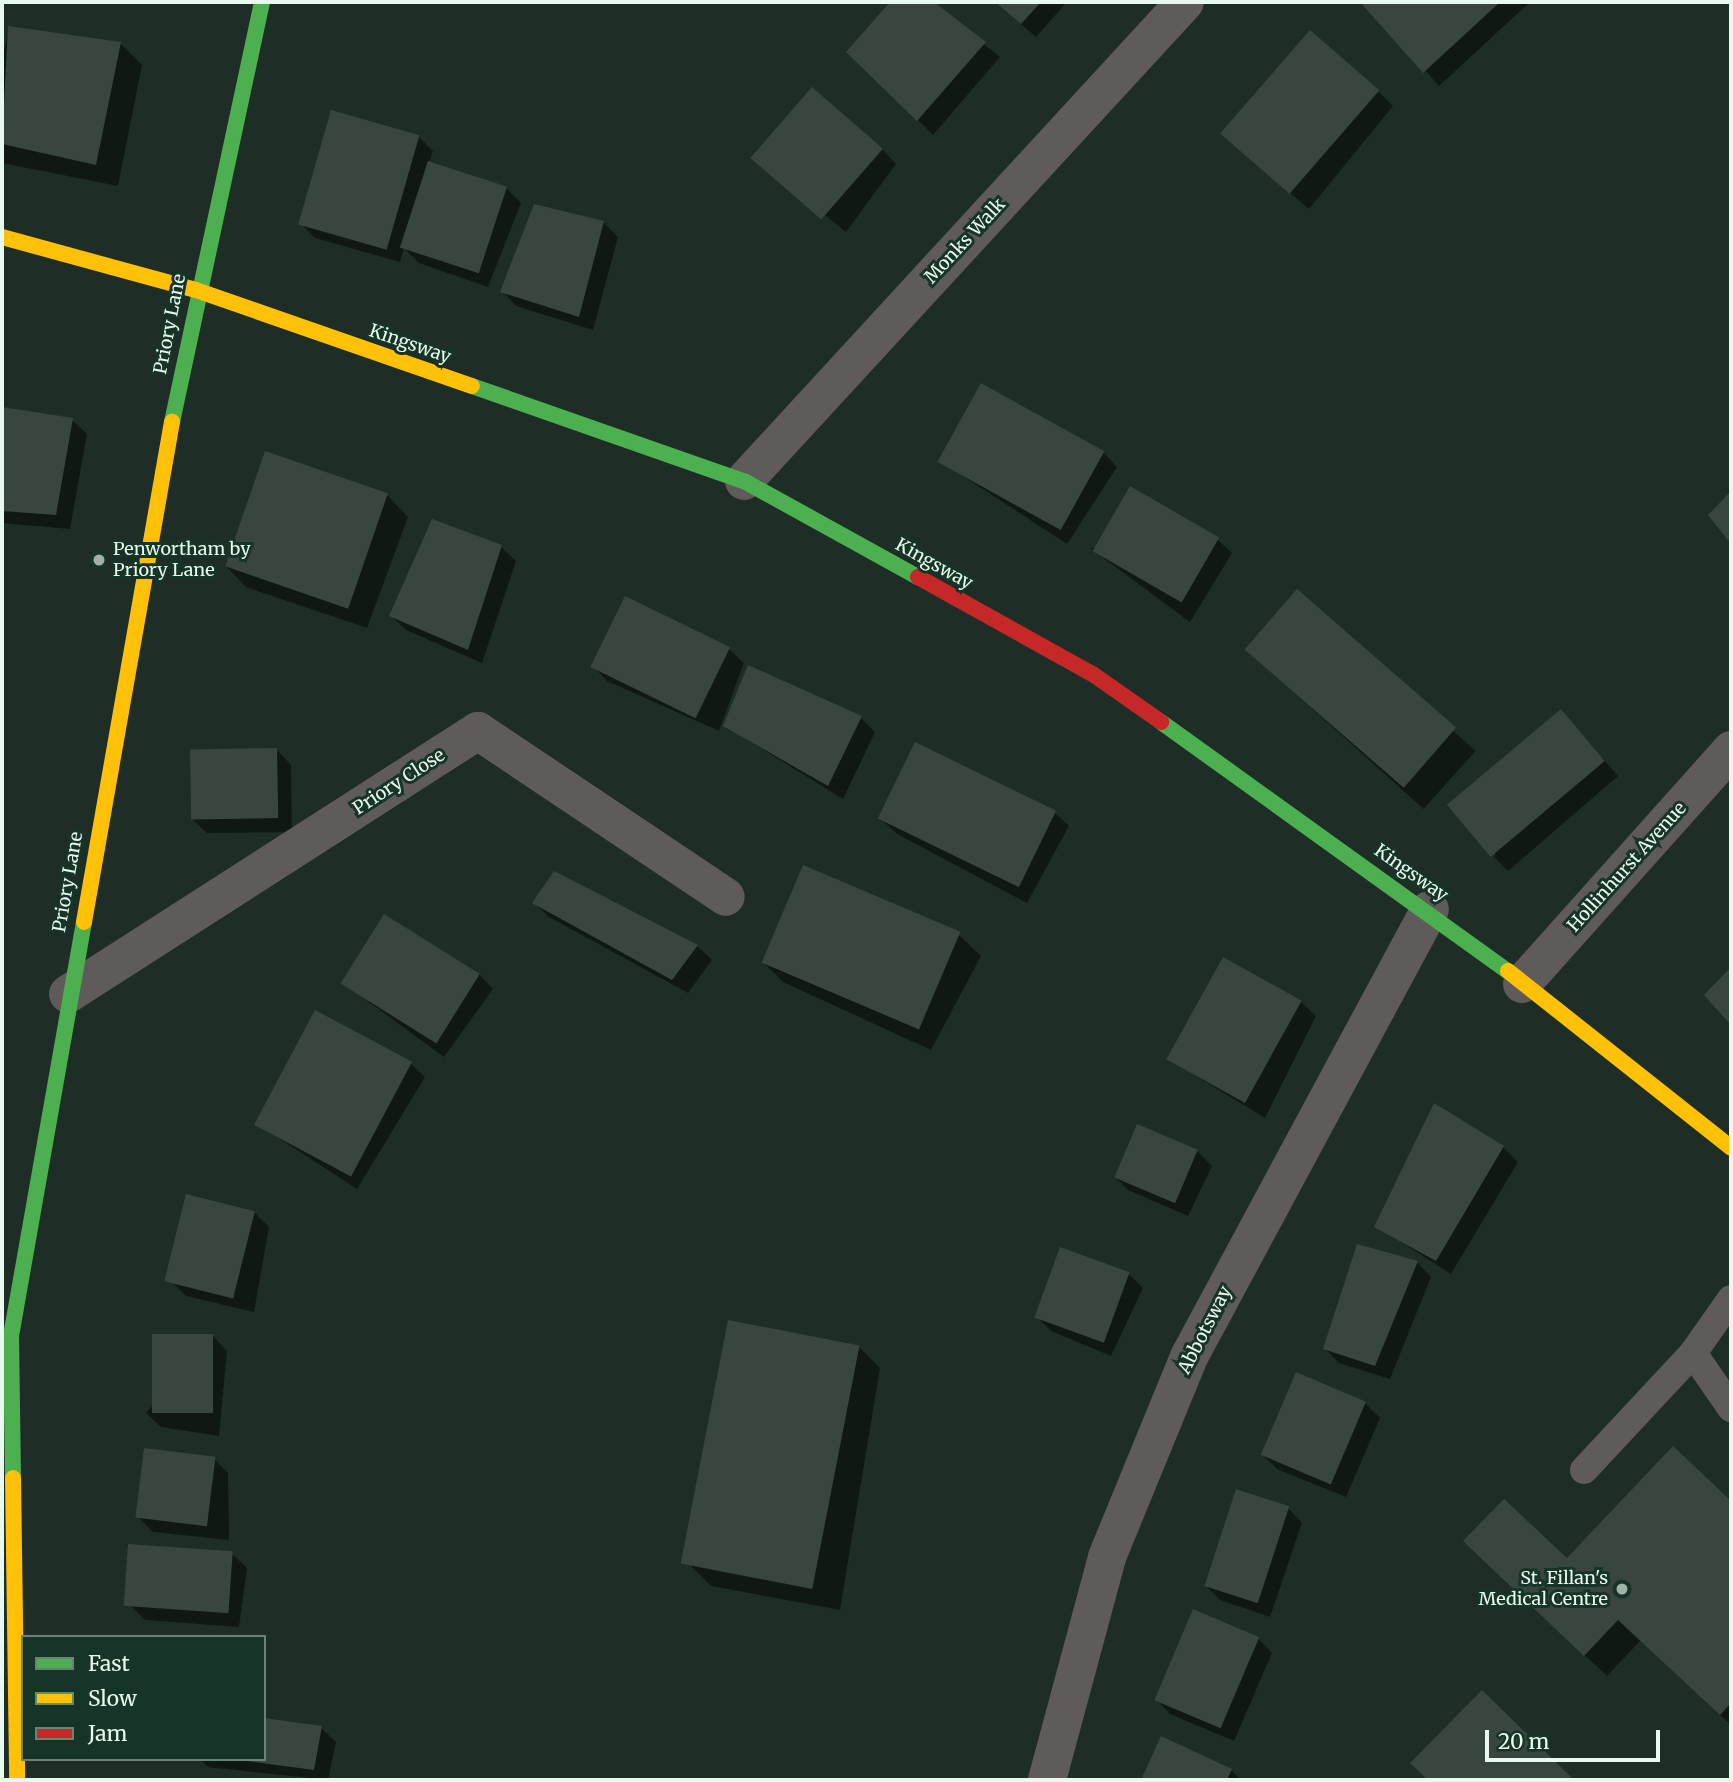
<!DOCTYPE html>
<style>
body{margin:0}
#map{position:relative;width:1733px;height:1782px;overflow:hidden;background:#1e2e26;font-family:Merriweather,serif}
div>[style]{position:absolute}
.shadow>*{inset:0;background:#0007;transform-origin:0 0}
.building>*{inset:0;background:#39463f;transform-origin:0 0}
.lane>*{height:28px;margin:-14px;padding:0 14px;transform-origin:14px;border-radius:14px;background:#5e5b5a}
.street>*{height:38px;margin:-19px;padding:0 19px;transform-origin:19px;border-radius:19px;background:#5e5b5a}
.fast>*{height:16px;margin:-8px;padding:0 8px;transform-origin:8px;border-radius:8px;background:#4caf50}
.slow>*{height:16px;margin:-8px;padding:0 8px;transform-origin:8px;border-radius:8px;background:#ffc107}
.jam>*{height:16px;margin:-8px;padding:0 8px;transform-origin:8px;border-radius:8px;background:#c62828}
.dots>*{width:19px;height:19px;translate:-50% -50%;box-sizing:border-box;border:4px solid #173526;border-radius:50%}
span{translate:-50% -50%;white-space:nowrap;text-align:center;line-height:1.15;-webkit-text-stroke:6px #173526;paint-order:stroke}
.street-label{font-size:18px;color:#e8f9ef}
.poi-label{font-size:18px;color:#e8f9ef}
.left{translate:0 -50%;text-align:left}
.right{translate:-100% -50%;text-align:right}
.frame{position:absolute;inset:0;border:4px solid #e8f9ef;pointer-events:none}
.legend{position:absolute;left:21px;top:1635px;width:245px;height:126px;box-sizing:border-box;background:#173526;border:2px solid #6b8376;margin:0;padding:9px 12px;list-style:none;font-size:21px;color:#e8f9ef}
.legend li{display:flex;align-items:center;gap:14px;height:35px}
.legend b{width:35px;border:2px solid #6b8376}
.scale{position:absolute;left:1485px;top:1730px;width:175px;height:32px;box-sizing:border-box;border:4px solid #e8f9ef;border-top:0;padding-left:9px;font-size:21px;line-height:24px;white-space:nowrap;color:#e8f9ef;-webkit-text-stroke:5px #173526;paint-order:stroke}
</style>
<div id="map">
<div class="shadow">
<div style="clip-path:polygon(892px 2px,931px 2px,1000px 57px,933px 135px,849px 52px)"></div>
<div style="clip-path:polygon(995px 2px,1067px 2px,1036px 37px)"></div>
<div style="clip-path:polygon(1365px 2px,1530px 2px,1439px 86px)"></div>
<div style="clip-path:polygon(9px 28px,120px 43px,142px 65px,118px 186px,2px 163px,2px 59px)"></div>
<div style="clip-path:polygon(1379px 92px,1393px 106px,1309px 209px,1240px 150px)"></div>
<div style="clip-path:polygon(419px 137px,433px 151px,429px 164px,506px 188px,521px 203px,488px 287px,419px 263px,404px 248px,400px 262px,315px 238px,300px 223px)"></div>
<div style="clip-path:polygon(882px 149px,896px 164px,846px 232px,754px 158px)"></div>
<div style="clip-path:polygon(603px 222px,618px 237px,593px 330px,516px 306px,502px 291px)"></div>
<div style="clip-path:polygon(2px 409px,72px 420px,87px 434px,70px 529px,2px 523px)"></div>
<div style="clip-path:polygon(1103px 452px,1117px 467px,1067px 544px,940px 461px)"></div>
<div style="clip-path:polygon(387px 495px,408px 517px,367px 628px,246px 587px,225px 565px)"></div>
<div style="clip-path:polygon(1217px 539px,1232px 553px,1190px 622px,1090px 548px)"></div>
<div style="clip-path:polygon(501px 547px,516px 561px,482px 663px,406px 630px,391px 616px)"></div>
<div style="left:1298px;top:591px;width:239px;height:78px;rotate:42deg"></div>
<div style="clip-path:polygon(729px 649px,744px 663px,719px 731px,607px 681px,593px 666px)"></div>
<div style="clip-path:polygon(1561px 711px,1618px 776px,1508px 871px,1494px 857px)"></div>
<div style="clip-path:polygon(861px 718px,875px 732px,843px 799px,725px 726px)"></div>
<div style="clip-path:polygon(277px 750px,291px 765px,292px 832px,207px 833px,192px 819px)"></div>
<div style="clip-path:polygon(1054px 812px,1069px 826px,1027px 903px,897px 834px,882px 820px)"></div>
<div style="clip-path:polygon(804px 867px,959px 935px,981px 956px,931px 1050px,783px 982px,762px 961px)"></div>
<div style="clip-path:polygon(554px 873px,697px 946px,712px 960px,688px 993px,549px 917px,534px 903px)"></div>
<div style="clip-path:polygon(479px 974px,493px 989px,444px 1057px,343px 983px)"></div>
<div style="clip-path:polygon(1301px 1002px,1316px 1016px,1265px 1118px,1173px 1062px)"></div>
<div style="clip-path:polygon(410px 1063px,425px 1077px,357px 1189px,257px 1124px)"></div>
<div style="clip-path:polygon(1503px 1147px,1518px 1162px,1451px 1274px,1376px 1226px)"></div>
<div style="clip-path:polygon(1197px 1151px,1212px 1166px,1188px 1216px,1128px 1190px,1114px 1176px)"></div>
<div style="clip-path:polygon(255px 1213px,269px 1227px,254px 1312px,186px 1296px,171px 1281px)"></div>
<div style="clip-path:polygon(1417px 1262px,1431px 1277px,1390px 1379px,1339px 1363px,1325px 1349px)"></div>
<div style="clip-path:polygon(1129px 1274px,1143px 1288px,1111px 1356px,1051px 1331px,1036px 1316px)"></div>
<div style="clip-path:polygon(213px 1336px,227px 1351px,219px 1436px,161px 1427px,146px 1413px)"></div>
<div style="clip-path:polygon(859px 1347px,880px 1368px,840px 1610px,711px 1586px,689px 1564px)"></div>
<div style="clip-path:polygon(1365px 1403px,1380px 1418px,1346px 1497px,1277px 1469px,1263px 1455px)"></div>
<div style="clip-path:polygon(1673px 1449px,1731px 1504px,1731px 1725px,1641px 1640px,1607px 1676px,1487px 1563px,1567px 1560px)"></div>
<div style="clip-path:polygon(214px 1459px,228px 1473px,229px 1540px,153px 1532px,138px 1517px)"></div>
<div style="clip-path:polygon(1288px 1508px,1302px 1523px,1270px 1617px,1220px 1600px,1206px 1586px)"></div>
<div style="clip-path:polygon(232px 1554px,247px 1568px,239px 1627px,145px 1620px,130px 1605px)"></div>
<div style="clip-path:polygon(1258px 1638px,1272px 1653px,1234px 1741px,1170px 1714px,1156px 1699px)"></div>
<div style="clip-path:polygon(1482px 1693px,1572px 1780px,1430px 1780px,1413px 1763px)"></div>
<div style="clip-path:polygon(321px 1728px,336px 1742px,328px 1780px,208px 1767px,200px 1759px,264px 1759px)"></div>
<div style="clip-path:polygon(1162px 1738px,1231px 1770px,1241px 1780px,1143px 1780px)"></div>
</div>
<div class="building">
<div style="clip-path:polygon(890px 2px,934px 2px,986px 42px,917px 121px,846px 52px)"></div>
<div style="clip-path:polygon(995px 2px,1041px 2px,1021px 24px)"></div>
<div style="clip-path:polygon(1360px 2px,1500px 2px,1423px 73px)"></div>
<div style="clip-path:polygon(8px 26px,121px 42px,96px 165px,2px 144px)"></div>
<div style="left:1310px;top:30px;width:92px;height:137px;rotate:41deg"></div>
<div style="left:812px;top:87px;width:94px;height:94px;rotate:41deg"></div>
<div style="left:331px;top:110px;width:92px;height:119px;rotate:16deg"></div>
<div style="left:428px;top:161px;width:83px;height:91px;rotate:18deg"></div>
<div style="clip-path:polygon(534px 204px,604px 221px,579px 317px,500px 292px)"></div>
<div style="left:981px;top:383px;width:141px;height:90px;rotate:29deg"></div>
<div style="clip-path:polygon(2px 407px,73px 418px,56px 515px,2px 511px)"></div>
<div style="left:265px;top:451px;width:130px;height:122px;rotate:19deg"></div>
<div style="left:1130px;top:486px;width:103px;height:75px;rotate:30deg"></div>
<div style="clip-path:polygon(1731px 491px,1731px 544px,1708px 515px)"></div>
<div style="clip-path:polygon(432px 519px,502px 545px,468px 650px,389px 616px)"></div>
<div style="left:1297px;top:589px;width:211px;height:80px;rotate:41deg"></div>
<div style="left:625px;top:596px;width:117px;height:79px;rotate:26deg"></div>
<div style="clip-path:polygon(748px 665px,862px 716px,828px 786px,723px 726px)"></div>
<div style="left:1561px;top:709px;width:68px;height:149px;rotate:50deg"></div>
<div style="left:915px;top:742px;width:157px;height:85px;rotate:26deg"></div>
<div style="left:277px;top:748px;width:70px;height:87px;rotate:89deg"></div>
<div style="left:803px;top:865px;width:171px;height:106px;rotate:23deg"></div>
<div style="clip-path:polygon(554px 871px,698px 945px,672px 980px,532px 903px)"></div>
<div style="left:384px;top:914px;width:113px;height:82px;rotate:32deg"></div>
<div style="left:1223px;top:957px;width:90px;height:117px;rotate:29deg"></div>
<div style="clip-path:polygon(1731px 967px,1731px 1025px,1704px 995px)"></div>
<div style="left:315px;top:1010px;width:110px;height:130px;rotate:28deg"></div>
<div style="clip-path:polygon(1434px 1103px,1504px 1146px,1436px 1261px,1374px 1227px)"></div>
<div style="left:1137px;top:1124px;width:66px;height:58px;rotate:23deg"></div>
<div style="left:186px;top:1194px;width:71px;height:90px;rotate:14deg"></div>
<div style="clip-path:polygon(1357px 1244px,1418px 1261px,1375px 1366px,1323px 1349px)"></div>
<div style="left:1060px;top:1247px;width:74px;height:75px;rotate:20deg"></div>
<div style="left:728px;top:1320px;width:134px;height:248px;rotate:11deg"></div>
<div style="left:152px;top:1334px;width:61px;height:79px"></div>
<div style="left:1296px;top:1372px;width:76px;height:90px;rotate:23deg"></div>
<div style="clip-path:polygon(1673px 1446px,1731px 1501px,1731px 1703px,1720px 1715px,1618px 1620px,1584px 1656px,1463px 1541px,1504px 1499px,1567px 1558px)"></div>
<div style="left:144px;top:1448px;width:72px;height:70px;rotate:7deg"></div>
<div style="left:1236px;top:1489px;width:56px;height:102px;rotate:18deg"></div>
<div style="left:128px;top:1544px;width:105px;height:62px;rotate:4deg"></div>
<div style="left:1193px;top:1609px;width:72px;height:99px;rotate:23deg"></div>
<div style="clip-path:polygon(1482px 1690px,1573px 1779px,1571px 1780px,1428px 1780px,1410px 1763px)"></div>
<div style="clip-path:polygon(264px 1718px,322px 1726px,314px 1770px,247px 1761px,264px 1759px)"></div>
<div style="clip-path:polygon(1161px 1736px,1232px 1769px,1227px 1780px,1141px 1780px)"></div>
</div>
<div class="lane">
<div style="left:1731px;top:1299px;width:66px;rotate:125.1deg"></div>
<div style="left:1693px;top:1353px;width:67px;rotate:55.4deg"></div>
<div style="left:1584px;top:1470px;width:160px;rotate:-47deg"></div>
</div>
<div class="street">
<div style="left:744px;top:481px;width:651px;rotate:-47.37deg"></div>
<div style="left:1522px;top:984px;width:314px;rotate:-48.2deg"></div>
<div style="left:68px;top:994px;width:487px;rotate:-32.7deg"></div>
<div style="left:478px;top:731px;width:298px;rotate:33.8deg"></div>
<div style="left:1047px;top:1780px;width:231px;rotate:-74.9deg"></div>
<div style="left:1107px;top:1557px;width:218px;rotate:-67.7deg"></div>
<div style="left:1190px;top:1355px;width:506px;rotate:-61.71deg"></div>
</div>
<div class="fast">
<div style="left:472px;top:386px;width:288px;rotate:19.3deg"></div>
<div style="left:744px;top:481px;width:199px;rotate:28.9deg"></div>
<div style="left:172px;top:422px;width:430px;rotate:-77.9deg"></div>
<div style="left:1161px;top:722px;width:427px;rotate:35.7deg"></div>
<div style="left:13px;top:1478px;width:142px;rotate:-90.8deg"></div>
<div style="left:11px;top:1336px;width:420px;rotate:-80deg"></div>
</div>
<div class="slow">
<div style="left:2px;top:237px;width:201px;rotate:15.3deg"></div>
<div style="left:196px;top:290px;width:292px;rotate:19.2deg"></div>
<div style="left:84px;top:922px;width:508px;rotate:-80.02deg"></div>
<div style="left:1508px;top:971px;width:285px;rotate:38.4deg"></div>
<div style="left:13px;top:1478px;width:302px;rotate:89.2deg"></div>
</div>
<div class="jam">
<div style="left:918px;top:577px;width:201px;rotate:29.1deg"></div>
<div style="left:1094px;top:675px;width:82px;rotate:35deg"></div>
</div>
<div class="dots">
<div style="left:99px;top:560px;background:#a1b2a9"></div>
<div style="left:1622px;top:1589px;background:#a1b2a9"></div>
</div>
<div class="street-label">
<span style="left:965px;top:241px;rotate:-47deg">Monks Walk</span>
<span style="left:170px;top:324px;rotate:-79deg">Priory Lane</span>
<span style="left:410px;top:344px;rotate:19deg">Kingsway</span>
<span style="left:934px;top:564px;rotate:29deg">Kingsway</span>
<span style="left:399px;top:782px;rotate:-33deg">Priory Close</span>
<span style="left:1627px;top:867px;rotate:-48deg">Hollinhurst Avenue</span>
<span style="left:1411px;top:873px;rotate:35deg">Kingsway</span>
<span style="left:68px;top:882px;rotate:-80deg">Priory Lane</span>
<span style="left:1205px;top:1330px;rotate:-63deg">Abbotsway</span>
</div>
<div class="poi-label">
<span class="left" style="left:113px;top:560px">Penwortham by<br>Priory Lane</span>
<span class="right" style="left:1608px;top:1589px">St. Fillan's<br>Medical Centre</span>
</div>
<div class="frame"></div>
<ul class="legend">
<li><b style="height:9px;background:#4caf50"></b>Fast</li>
<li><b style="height:9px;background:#ffc107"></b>Slow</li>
<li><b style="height:9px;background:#c62828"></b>Jam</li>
</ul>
<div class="scale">20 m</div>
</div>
